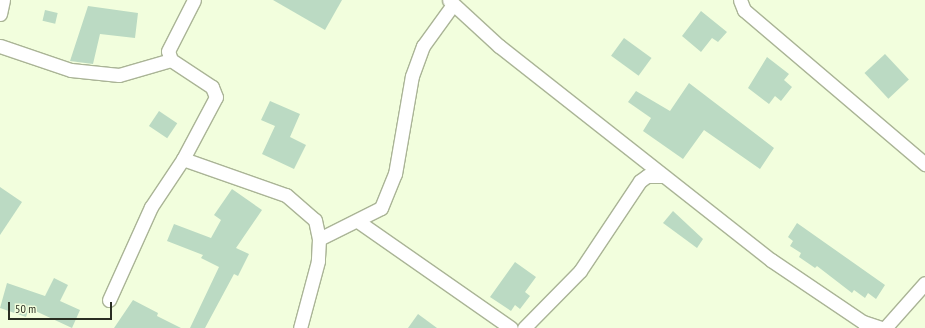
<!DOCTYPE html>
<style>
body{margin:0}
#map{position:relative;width:925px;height:328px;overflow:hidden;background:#f2fedd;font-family:"PT Sans Narrow",sans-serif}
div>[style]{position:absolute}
.building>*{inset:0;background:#bbdac3;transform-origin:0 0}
.roads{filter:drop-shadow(1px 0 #aab496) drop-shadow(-1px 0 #aab496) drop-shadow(0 1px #aab496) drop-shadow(0 -1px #aab496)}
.minor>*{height:13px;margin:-6.5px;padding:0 6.5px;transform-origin:6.5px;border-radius:6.5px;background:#fff}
span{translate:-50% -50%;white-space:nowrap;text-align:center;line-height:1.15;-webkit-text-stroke:3.5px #f2fedd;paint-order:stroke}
.scale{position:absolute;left:8px;top:302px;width:104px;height:18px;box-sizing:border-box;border:2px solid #2a2e22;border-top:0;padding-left:5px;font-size:12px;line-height:14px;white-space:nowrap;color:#2a2e22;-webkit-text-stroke:3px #f2fedd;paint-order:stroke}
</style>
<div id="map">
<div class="building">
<div style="clip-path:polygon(273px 0,342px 0,325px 30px)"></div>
<div style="clip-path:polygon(88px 6px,138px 13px,135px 38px,100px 34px,93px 64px,70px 61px)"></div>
<div style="left:45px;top:10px;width:13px;height:11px;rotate:13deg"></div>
<div style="clip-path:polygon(701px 11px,727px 32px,718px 42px,712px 38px,701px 52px,682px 36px)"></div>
<div style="left:624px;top:38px;width:34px;height:22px;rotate:36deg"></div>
<div style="left:885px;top:54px;width:35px;height:28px;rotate:47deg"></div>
<div style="clip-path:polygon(767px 57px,789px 74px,784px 80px,792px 87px,781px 101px,775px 96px,769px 104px,748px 88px)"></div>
<div style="clip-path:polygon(689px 83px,774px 148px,760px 169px,704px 130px,683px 159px,643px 131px,651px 118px,628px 102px,636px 91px,670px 111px)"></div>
<div style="clip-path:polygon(270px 101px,300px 114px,290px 137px,306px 145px,294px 169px,262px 154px,275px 126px,261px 120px)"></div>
<div style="left:159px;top:111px;width:22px;height:18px;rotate:34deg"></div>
<div style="clip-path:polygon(0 187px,22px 202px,0 235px)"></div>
<div style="clip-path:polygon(232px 189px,262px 210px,236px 248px,249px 254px,238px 276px,234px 274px,205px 328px,190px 328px,219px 267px,201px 258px,203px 255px,167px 241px,174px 224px,211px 238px,221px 220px,214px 215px)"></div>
<div style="clip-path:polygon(673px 211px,703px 239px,697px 248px,663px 223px)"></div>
<div style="clip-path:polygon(797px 223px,885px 285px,876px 299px,868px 293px,865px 298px,854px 290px,852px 293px,817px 266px,815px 268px,799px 257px,801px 253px,790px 246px,793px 241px,788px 237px)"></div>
<div style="clip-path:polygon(515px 262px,536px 277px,525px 292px,530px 296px,520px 309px,515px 305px,511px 311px,490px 297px)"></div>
<div style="clip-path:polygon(54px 278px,68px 285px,60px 301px,80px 310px,72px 328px,29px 308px,26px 317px,0 308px,7px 283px,45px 296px)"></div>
<div style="clip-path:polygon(133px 300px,158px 313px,157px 316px,181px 328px,114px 328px)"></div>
<div style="clip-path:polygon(418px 314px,437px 328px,408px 328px)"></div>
</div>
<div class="roads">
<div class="minor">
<div style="left:449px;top:0;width:68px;rotate:42.6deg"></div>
<div style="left:499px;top:46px;width:346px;rotate:38.2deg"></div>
<div style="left:771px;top:260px;width:111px;rotate:34deg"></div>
<div style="left:863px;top:322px;width:19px;rotate:18deg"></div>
<div style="left:740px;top:0;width:11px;rotate:68deg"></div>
<div style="left:744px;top:10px;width:238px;rotate:40.4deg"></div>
<div style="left:0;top:14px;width:14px;rotate:-78deg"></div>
<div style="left:0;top:46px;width:75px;rotate:18.7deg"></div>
<div style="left:71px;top:70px;width:48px;rotate:5.9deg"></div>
<div style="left:119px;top:75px;width:54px;rotate:-16.1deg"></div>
<div style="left:183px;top:159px;width:109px;rotate:19.3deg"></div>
<div style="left:286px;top:195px;width:38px;rotate:41deg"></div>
<div style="left:315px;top:220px;width:19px;rotate:78deg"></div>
<div style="left:319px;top:239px;width:22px;rotate:93deg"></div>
<div style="left:318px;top:261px;width:69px;rotate:105deg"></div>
<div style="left:359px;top:222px;width:185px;rotate:34.9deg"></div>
<div style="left:319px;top:239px;width:69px;rotate:-26.6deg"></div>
<div style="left:381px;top:208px;width:37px;rotate:-68deg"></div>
<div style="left:395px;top:174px;width:99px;rotate:-80.2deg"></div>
<div style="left:412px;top:76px;width:32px;rotate:-70deg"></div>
<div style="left:423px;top:46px;width:49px;rotate:-54.1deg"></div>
<div style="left:109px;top:300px;width:102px;rotate:-65.7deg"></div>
<div style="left:151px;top:207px;width:58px;rotate:-56.3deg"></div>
<div style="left:183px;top:159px;width:70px;rotate:-62deg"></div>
<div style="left:216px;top:97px;width:11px;rotate:-112deg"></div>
<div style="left:212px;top:87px;width:49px;rotate:-146.6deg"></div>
<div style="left:171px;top:60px;width:9px;rotate:-108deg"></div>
<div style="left:168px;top:51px;width:57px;rotate:-63deg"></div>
<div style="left:524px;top:328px;width:80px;rotate:-45.5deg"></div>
<div style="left:580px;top:271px;width:108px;rotate:-56.3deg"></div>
<div style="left:640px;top:181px;width:9px;rotate:-36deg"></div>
<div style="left:647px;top:176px;width:15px"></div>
<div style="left:885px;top:328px;width:60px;rotate:-48.4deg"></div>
</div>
</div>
<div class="scale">50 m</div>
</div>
